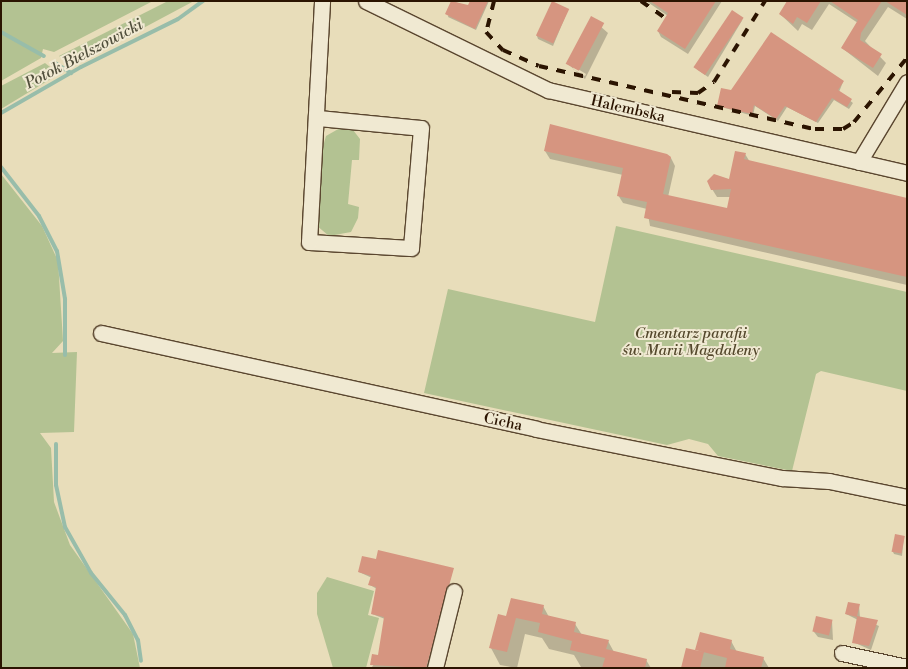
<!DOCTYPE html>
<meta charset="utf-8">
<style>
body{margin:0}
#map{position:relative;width:908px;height:669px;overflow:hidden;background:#e8ddba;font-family:"Libre Bodoni",serif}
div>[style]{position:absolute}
.green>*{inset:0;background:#b3c292}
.shadow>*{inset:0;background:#0003}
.stream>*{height:4px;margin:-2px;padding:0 2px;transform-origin:2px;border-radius:2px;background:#98bdaa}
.building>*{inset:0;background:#d69580;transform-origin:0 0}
.roads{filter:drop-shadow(1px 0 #5a462f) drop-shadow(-1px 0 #5a462f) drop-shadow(0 1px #5a462f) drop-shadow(0 -1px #5a462f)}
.minor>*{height:15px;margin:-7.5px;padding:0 7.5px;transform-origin:7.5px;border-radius:7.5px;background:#f0e9d2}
.rail>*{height:4px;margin-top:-2px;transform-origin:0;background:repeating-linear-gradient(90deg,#2b1401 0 9px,transparent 0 18px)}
span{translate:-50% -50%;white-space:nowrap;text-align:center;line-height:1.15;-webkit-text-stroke:4px #f0e9d2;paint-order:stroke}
.street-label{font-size:15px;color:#2b1401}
.park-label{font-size:15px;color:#54482c;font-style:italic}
.water-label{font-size:16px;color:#514f3c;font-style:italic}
.frame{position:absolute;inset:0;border:2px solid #2b1401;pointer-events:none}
</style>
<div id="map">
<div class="green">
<div style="clip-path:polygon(1px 1px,153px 1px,54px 52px,43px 49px,41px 58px,1px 81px)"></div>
<div style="clip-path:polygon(168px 1px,194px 1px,89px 57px,68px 62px,59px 56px)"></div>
<div style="clip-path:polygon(45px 63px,59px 74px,1px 109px,1px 86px)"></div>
<div style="clip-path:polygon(340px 128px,353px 130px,360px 139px,359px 160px,352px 160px,348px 204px,359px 207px,358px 218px,351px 232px,329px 236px,316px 225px,319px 161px,326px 136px)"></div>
<div style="clip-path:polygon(1px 174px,42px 226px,58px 261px,63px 341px,52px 353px,77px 352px,74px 432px,40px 433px,51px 448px,54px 502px,70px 545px,133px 634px,140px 668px,1px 668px)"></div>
<div style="clip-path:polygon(616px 226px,907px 292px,907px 391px,821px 371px,816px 374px,792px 471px,718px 456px,708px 444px,689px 439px,667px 445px,424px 393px,448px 289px,595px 322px)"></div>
<div style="clip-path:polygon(327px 577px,374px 591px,368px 615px,379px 618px,366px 668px,333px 668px,317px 614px,317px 593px)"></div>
</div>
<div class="shadow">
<div style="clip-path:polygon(453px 1px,469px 7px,472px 1px,489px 1px,476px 30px,448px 17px)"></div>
<div style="clip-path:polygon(646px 1px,722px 1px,688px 54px,661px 37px,658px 31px,668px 16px)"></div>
<div style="clip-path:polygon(789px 1px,907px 1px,907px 19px,888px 7px,865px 41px,886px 63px,878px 76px,842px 48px,858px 23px,829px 4px,812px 30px,802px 24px,798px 31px,780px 14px)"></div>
<div style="clip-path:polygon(568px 10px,553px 46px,538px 39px,537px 36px)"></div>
<div style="clip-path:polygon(evenodd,591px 18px,608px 33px,585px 79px,568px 64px,591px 18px,573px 66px,586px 74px,585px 76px,573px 69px,573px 66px)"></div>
<div style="clip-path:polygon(743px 19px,708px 77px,698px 70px,696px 67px)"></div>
<div style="clip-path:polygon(843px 82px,839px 92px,853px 103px,849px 109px,834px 100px,818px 123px,787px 107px,778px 121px,755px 106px,753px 116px,718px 106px,732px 92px)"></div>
<div style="clip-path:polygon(545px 151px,671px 158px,675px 166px,668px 197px,728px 209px,730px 197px,717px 197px,712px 189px,730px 181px,745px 154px,750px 162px,907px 199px,907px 285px,650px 226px,647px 209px,623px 203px,618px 195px,623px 175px,550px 159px)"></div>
<div style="clip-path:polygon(904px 537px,902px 556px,894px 554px,893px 552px)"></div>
<div style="clip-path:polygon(453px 569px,427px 668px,372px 667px,379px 657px,385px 619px,372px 614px,377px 589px,370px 585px,372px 578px,359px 572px)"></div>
<div style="clip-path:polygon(859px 605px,860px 618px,879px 626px,871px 650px,853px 642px,858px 620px,846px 614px)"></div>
<div style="clip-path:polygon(543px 606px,549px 617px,575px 624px,582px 635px,608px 641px,614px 652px,646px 660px,651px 668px,581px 667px,574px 655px,549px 649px,542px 638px,525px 634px,517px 668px,500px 665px,491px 648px,507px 618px)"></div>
<div style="clip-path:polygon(832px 621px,833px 640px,818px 637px,814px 632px)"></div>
<div style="clip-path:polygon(731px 641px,737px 652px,763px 658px,769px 668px,682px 668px,698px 652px)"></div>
</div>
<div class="stream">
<div style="left:1px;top:32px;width:49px;rotate:29.2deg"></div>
<div style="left:55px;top:63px;width:19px;rotate:32deg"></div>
<div style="left:1px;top:113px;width:92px;rotate:-29.9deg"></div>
<div style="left:81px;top:67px;width:108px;rotate:-26.3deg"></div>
<div style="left:178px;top:19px;width:31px;rotate:-36deg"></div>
<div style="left:1px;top:167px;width:62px;rotate:52.2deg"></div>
<div style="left:39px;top:216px;width:39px;rotate:63deg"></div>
<div style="left:57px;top:251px;width:49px;rotate:80.5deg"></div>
<div style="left:65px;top:299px;width:56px;rotate:90deg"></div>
<div style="left:56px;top:444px;width:41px;rotate:90deg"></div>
<div style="left:56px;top:485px;width:43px;rotate:77.9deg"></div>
<div style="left:65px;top:527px;width:53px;rotate:60.5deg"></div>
<div style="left:91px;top:573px;width:54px;rotate:51deg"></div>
<div style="left:125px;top:615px;width:28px;rotate:63deg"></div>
<div style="left:138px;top:640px;width:21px;rotate:82deg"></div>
</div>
<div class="building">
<div style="clip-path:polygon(451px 1px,468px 5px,470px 1px,488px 1px,475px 29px,445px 14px)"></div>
<div style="left:552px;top:1px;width:19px;height:38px;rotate:25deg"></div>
<div style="clip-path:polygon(650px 1px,716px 1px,685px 49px,657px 31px,668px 13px)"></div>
<div style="clip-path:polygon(787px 1px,821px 1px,807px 23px,797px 17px,793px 24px,779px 14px)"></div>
<div style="clip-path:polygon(830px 1px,882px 1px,861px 33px,860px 40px,882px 54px,873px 68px,841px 48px,858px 20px)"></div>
<div style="clip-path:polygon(885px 1px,907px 1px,907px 15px)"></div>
<div style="left:732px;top:10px;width:14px;height:69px;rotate:34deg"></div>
<div style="left:591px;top:16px;width:15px;height:54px;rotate:28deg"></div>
<div style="clip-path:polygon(771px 32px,844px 81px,838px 90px,852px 99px,847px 107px,832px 98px,816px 122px,785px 106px,776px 119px,754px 105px,752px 114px,717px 106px,721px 88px,731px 90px)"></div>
<div style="clip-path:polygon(550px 124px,667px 154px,671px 157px,663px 194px,727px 208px,731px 189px,711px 190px,707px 181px,714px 174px,729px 179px,735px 151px,746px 153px,744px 159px,907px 198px,907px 277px,644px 218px,647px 202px,617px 196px,623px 168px,544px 151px)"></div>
<div style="left:895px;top:534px;width:10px;height:18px;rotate:11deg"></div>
<div style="clip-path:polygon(378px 550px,454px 568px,426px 668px,370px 665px,372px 654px,378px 655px,384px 617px,371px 614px,376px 587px,368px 585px,371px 576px,358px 572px,362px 556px,376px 559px)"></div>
<div style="clip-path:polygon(511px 598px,544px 605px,542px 614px,576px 622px,574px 632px,609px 640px,606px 649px,647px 659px,645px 668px,602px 668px,605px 658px,570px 650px,572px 641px,538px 632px,540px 623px,516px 618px,507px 652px,489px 648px,498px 614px,506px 616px)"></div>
<div style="clip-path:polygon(848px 602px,860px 604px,857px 616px,878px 620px,869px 646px,852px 643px,857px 617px,845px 614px)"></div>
<div style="left:816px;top:616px;width:17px;height:16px;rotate:13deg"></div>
<div style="clip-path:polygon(700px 632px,732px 640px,730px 649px,764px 657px,761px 668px,725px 668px,727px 658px,695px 650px)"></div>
<div style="clip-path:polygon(686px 648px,704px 652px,700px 668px,681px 668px)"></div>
</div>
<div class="roads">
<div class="minor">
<div style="left:366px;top:1px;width:203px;rotate:26.1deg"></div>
<div style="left:548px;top:90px;width:368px;rotate:13deg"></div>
<div style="left:318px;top:118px;width:103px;rotate:5.5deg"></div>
<div style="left:421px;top:128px;width:120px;rotate:94.8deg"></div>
<div style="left:411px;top:248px;width:102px;rotate:-176.6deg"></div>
<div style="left:309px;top:242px;width:241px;rotate:-86.9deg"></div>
<div style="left:859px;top:162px;width:93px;rotate:-59deg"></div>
<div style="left:101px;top:333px;width:445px;rotate:12.4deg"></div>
<div style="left:536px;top:429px;width:251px;rotate:11.3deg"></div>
<div style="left:782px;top:478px;width:47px;rotate:3.7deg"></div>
<div style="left:829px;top:481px;width:80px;rotate:11.6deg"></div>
<div style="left:842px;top:653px;width:66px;rotate:12.2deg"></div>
<div style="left:435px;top:668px;width:79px;rotate:-76.1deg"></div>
</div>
</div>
<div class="rail">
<div style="left:494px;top:1px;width:32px;rotate:104deg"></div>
<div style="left:486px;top:32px;width:25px;rotate:47deg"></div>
<div style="left:503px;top:50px;width:39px;rotate:24deg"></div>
<div style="left:539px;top:66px;width:283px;rotate:12.9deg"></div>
<div style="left:815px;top:129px;width:28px"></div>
<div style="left:843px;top:129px;width:13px;rotate:-32deg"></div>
<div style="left:854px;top:122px;width:83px;rotate:-50.4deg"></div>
<div style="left:641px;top:1px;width:28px;rotate:35deg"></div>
<div style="left:672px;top:92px;width:26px;rotate:2deg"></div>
<div style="left:698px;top:93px;width:19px;rotate:-35deg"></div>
<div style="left:714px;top:82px;width:96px;rotate:-57.8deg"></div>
</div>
<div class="street-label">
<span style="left:628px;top:109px;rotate:13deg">Halembska</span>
<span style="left:503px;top:422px;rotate:12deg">Cicha</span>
</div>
<div class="park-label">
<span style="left:691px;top:342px">Cmentarz parafii<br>św. Marii Magdaleny</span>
</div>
<div class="water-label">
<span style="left:84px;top:54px;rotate:-28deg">Potok Bielszowicki</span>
</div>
<div class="frame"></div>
</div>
